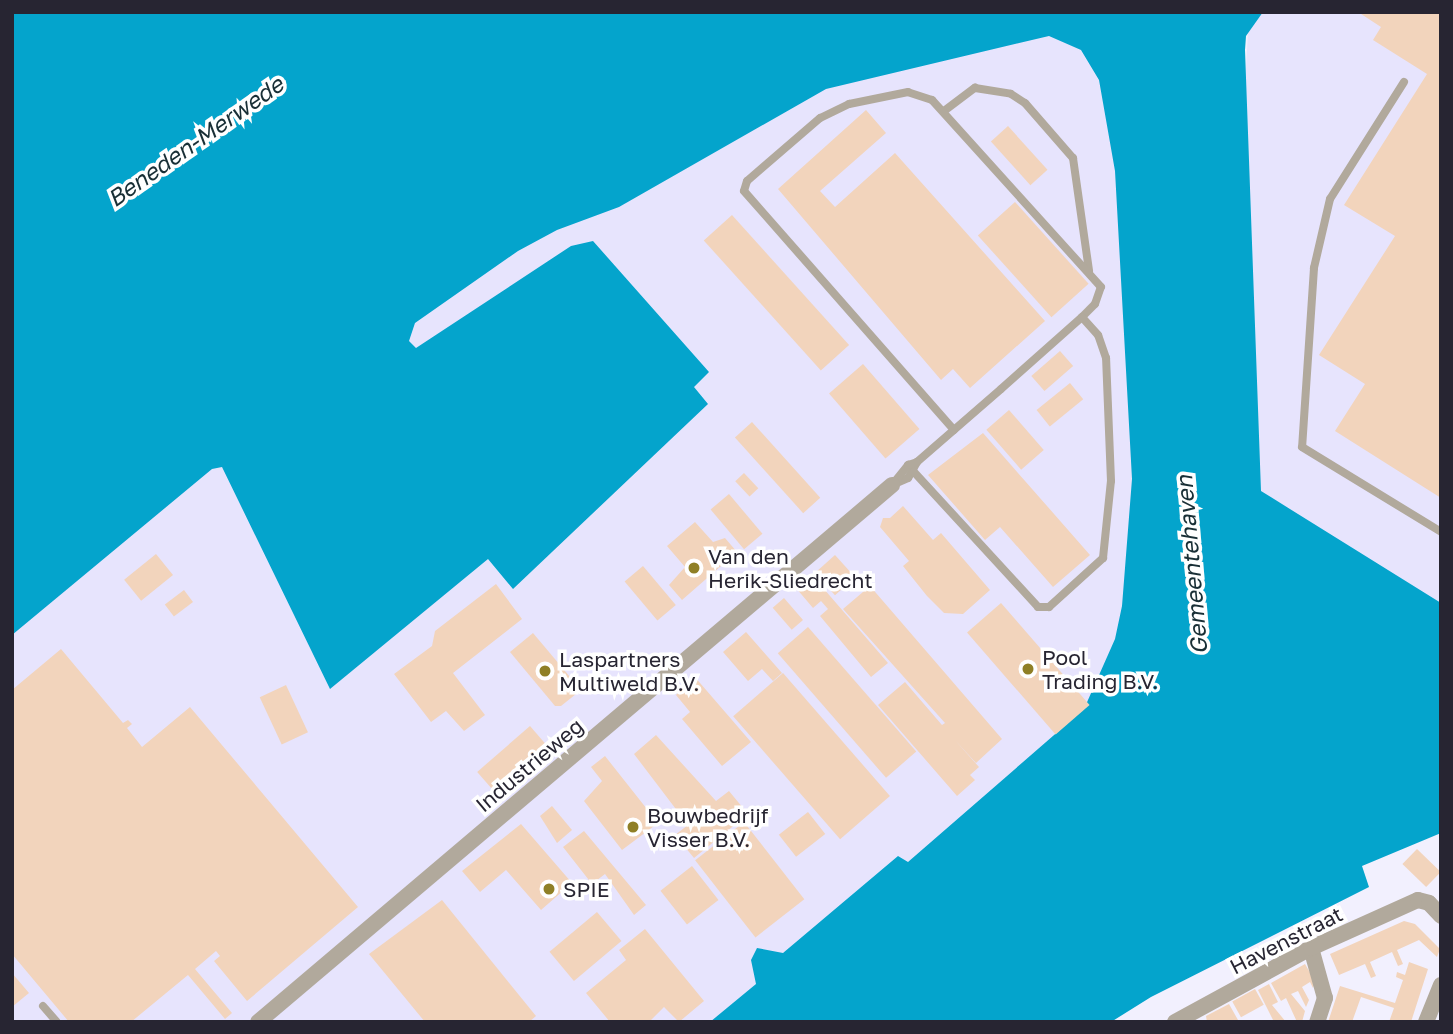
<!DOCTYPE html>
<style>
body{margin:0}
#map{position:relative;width:1453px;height:1034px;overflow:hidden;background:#f2f0fe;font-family:"Golos Text",sans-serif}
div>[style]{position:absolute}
.built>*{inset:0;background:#e7e4fd}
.water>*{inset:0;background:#04a4cc}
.building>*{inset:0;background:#f2d4bc;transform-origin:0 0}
.service>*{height:8px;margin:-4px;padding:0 4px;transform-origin:4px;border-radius:4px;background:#b1a99c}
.minor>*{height:16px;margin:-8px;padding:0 8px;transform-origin:8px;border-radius:8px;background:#b1a99c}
.dots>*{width:19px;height:19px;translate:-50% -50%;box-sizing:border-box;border:4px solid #fff;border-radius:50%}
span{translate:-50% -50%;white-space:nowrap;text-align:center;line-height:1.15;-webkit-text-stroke:7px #fff;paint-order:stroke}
.poi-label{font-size:21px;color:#272532}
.left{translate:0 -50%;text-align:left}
.street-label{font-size:21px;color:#272532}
.water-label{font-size:23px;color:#192f36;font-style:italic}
.frame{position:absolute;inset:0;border:14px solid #272532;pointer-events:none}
</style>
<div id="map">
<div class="built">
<div style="clip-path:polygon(1085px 12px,1123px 81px,1158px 596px,1114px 716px,729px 1022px,12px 1022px,12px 570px,852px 34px)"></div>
<div style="clip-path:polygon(1249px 12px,1441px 12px,1441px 659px,1224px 486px)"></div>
</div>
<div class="water">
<div style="clip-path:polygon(12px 12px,1263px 12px,1246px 36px,1245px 50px,1261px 491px,1441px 603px,1441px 833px,1362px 866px,1369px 887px,1151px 997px,1111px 1022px,710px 1022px,756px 984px,751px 960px,757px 948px,783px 953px,898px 856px,908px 862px,1084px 709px,1115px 639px,1122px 606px,1132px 479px,1115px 171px,1099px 80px,1081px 50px,1049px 36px,826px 89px,619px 207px,557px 230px,518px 251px,415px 323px,409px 341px,416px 348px,571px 246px,593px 241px,709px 372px,694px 387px,708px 404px,513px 589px,488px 559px,330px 689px,222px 467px,212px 469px,12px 635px)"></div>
</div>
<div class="building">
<div style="clip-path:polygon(1358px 12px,1441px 12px,1441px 498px,1335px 431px,1365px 384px,1319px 355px,1395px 236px,1344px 205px,1427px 74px,1373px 40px,1381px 27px)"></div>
<div style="clip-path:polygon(866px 110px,886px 133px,820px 191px,835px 207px,895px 153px,1045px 321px,970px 388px,953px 369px,941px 380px,778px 189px)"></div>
<div style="left:1008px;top:126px;width:59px;height:23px;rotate:48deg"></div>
<div style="left:1015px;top:202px;width:110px;height:50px;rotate:48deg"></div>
<div style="left:732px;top:215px;width:175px;height:38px;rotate:48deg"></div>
<div style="left:1060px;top:351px;width:20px;height:38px;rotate:49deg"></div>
<div style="left:863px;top:364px;width:86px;height:45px;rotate:49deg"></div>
<div style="left:1070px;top:383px;width:21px;height:43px;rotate:51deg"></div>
<div style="left:1009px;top:410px;width:53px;height:30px;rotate:49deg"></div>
<div style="left:752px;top:422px;width:102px;height:23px;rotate:48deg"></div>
<div style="clip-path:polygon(983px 433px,1090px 555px,1053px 587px,1000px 527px,985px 540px,928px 475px)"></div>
<div style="left:744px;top:473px;width:21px;height:12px;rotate:47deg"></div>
<div style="left:729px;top:494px;width:52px;height:24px;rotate:50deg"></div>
<div style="clip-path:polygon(903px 506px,933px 540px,941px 533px,990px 590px,963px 614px,944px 613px,927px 596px,903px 566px,909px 561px,880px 527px,883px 518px,890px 518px)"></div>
<div style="clip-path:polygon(695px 522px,713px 542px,725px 538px,737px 552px,682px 600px,669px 585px,685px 567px,667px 546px)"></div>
<div style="left:156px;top:554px;width:27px;height:41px;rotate:51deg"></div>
<div style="left:835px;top:555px;width:30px;height:27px;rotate:48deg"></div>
<div style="left:643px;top:566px;width:51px;height:24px;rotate:50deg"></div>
<div style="clip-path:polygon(811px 574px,888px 663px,871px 677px,820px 616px,828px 609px,821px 601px,813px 608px,796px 588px)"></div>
<div style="clip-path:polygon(496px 584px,522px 619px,453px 673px,485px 715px,464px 731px,446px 711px,431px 722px,394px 674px,432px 646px,435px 631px)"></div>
<div style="clip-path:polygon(870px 586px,1002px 739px,976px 763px,954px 739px,979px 767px,970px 775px,975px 780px,957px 796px,878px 705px,905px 682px,942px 725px,945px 723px,843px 609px)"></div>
<div style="left:184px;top:590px;width:15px;height:24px;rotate:53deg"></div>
<div style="left:784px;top:598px;width:29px;height:15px;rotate:49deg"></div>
<div style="left:1001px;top:603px;width:135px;height:45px;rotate:49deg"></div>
<div style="left:808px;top:627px;width:165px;height:40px;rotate:49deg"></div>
<div style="clip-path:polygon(746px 632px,782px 673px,773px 681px,762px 669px,748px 681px,723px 652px)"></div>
<div style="clip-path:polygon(533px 633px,581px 690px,561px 706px,555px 706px,510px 652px)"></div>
<div style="clip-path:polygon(61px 649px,123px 723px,128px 720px,132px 724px,127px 728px,142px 747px,190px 707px,358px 907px,247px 1001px,214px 961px,220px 956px,216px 951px,195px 969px,232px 1013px,225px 1019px,188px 975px,131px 1022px,69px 1022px,12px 954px,12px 690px)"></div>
<div style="left:783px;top:673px;width:163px;height:66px;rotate:49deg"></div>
<div style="clip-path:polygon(694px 676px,751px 742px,722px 766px,682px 719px,690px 712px,676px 695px)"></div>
<div style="left:286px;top:685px;width:52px;height:29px;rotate:65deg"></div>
<div style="left:530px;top:726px;width:30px;height:70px;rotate:49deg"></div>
<div style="clip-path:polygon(656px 735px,716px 801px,729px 791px,748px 814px,694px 858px,675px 835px,688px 825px,634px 754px)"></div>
<div style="clip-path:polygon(605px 756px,658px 823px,622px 850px,584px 801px,602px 781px,591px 767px)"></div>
<div style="clip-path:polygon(552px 806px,572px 830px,557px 843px,540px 816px)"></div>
<div style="left:808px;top:812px;width:28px;height:37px;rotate:52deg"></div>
<div style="left:744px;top:822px;width:98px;height:62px;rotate:52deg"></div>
<div style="clip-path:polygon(521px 824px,572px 883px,541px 910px,506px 870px,480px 892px,462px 871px)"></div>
<div style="clip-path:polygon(584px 831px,646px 905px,634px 915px,605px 874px,592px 884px,563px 847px)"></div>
<div style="left:1417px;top:849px;width:33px;height:21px;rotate:44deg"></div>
<div style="left:692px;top:866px;width:43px;height:40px;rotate:52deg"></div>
<div style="clip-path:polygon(442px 900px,536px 1016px,529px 1022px,425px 1022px,369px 954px)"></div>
<div style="left:597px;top:912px;width:38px;height:62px;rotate:50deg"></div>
<div style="clip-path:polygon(1404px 921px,1415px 924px,1440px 949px,1437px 957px,1419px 940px,1397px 950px,1403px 964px,1398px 966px,1392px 952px,1370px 962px,1376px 976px,1371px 978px,1365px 964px,1339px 975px,1330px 954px)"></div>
<div style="clip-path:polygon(645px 929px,704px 1001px,679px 1022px,664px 1007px,649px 1022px,610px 1022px,586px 993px,626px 960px,619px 950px)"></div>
<div style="clip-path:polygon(1409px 962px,1428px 969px,1411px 1022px,1389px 1022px,1394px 1008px,1361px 997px,1352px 1022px,1328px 1022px,1340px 986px,1395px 1003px,1403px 980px,1396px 977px,1397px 972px,1405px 975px)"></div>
<div style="clip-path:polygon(1305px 964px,1315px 981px,1313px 988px,1310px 982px,1302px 987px,1309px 1000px,1306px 1007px,1298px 991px,1291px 994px,1305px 1011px,1302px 1022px,1297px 1022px,1286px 998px,1281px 1001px,1271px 983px)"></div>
<div style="clip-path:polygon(12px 973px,29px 993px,12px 1007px)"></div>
<div style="clip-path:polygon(1269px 984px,1278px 1002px,1272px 1005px,1286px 1022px,1273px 1020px,1258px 990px)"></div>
<div style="left:1255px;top:989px;width:18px;height:26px;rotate:61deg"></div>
<div style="clip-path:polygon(1229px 1004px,1238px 1020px,1207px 1022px,1206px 1016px)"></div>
</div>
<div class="service">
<div style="left:1404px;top:82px;width:138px;rotate:122.3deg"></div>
<div style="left:1330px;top:199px;width:71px;rotate:103.1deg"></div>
<div style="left:1314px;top:268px;width:179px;rotate:93.8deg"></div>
<div style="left:1302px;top:447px;width:163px;rotate:31.4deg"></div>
<div style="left:944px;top:111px;width:39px;rotate:-37deg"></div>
<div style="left:975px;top:88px;width:36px;rotate:9deg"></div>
<div style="left:1011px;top:94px;width:17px;rotate:33deg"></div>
<div style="left:1025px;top:103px;width:73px;rotate:48.9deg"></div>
<div style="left:1073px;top:158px;width:114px;rotate:81.9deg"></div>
<div style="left:917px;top:462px;width:111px;rotate:-41deg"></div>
<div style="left:1001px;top:389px;width:108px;rotate:-41.6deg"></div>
<div style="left:1082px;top:317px;width:18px;rotate:-45deg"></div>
<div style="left:1095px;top:304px;width:18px;rotate:-71deg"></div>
<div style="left:1101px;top:287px;width:252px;rotate:-132.1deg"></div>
<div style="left:932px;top:100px;width:25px;rotate:-162deg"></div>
<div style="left:908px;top:92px;width:60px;rotate:168.5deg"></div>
<div style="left:849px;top:104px;width:32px;rotate:154deg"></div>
<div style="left:820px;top:118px;width:96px;rotate:139.2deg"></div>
<div style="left:747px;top:181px;width:10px;rotate:107deg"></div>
<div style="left:744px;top:191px;width:318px;rotate:48.7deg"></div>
<div style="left:917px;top:462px;width:18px;rotate:119deg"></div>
<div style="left:908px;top:478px;width:17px;rotate:156deg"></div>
<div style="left:892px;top:485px;width:26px;rotate:-51deg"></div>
<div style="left:908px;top:465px;width:9px;rotate:-18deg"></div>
<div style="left:914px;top:472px;width:183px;rotate:47.4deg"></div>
<div style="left:1038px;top:607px;width:11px"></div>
<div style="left:1049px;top:607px;width:73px;rotate:-42.2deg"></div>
<div style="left:1103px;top:558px;width:77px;rotate:-84.1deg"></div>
<div style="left:1111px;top:481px;width:123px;rotate:-92.3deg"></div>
<div style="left:1106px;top:358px;width:24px;rotate:-109deg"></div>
<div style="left:1098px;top:335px;width:24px;rotate:-132deg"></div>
<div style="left:43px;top:1006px;width:21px;rotate:49deg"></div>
</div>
<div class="minor">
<div style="left:1311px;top:948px;width:52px;rotate:74.4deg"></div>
<div style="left:1325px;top:998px;width:25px;rotate:108deg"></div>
<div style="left:258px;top:1022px;width:831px;rotate:-40.26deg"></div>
<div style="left:1175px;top:1022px;width:155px;rotate:-28.6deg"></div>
<div style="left:1311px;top:948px;width:117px;rotate:-24.2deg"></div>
<div style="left:1418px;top:900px;width:11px;rotate:15deg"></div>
<div style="left:1429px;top:903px;width:18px;rotate:47deg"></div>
<div style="left:1426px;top:1022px;width:40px;rotate:-68deg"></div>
</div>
<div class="dots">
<div style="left:694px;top:568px;background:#8f7f26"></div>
<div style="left:1028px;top:669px;background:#8f7f26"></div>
<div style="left:545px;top:671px;background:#8f7f26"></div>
<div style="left:633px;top:827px;background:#8f7f26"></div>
<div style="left:549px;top:889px;background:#8f7f26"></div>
</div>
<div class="poi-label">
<span class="left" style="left:708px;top:568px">Van den<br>Herik-Sliedrecht</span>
<span class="left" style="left:1042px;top:669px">Pool<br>Trading B.V.</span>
<span class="left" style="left:559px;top:671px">Laspartners<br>Multiweld B.V.</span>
<span class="left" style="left:647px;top:827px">Bouwbedrijf<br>Visser B.V.</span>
<span class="left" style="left:563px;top:889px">SPIE</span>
</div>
<div class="street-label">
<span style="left:529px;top:765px;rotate:-40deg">Industrieweg</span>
<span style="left:1286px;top:940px;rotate:-27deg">Havenstraat</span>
</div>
<div class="water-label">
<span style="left:195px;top:141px;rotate:-35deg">Beneden-Merwede</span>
<span style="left:1191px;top:565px;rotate:-95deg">Gemeentehaven</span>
</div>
<div class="frame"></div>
</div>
